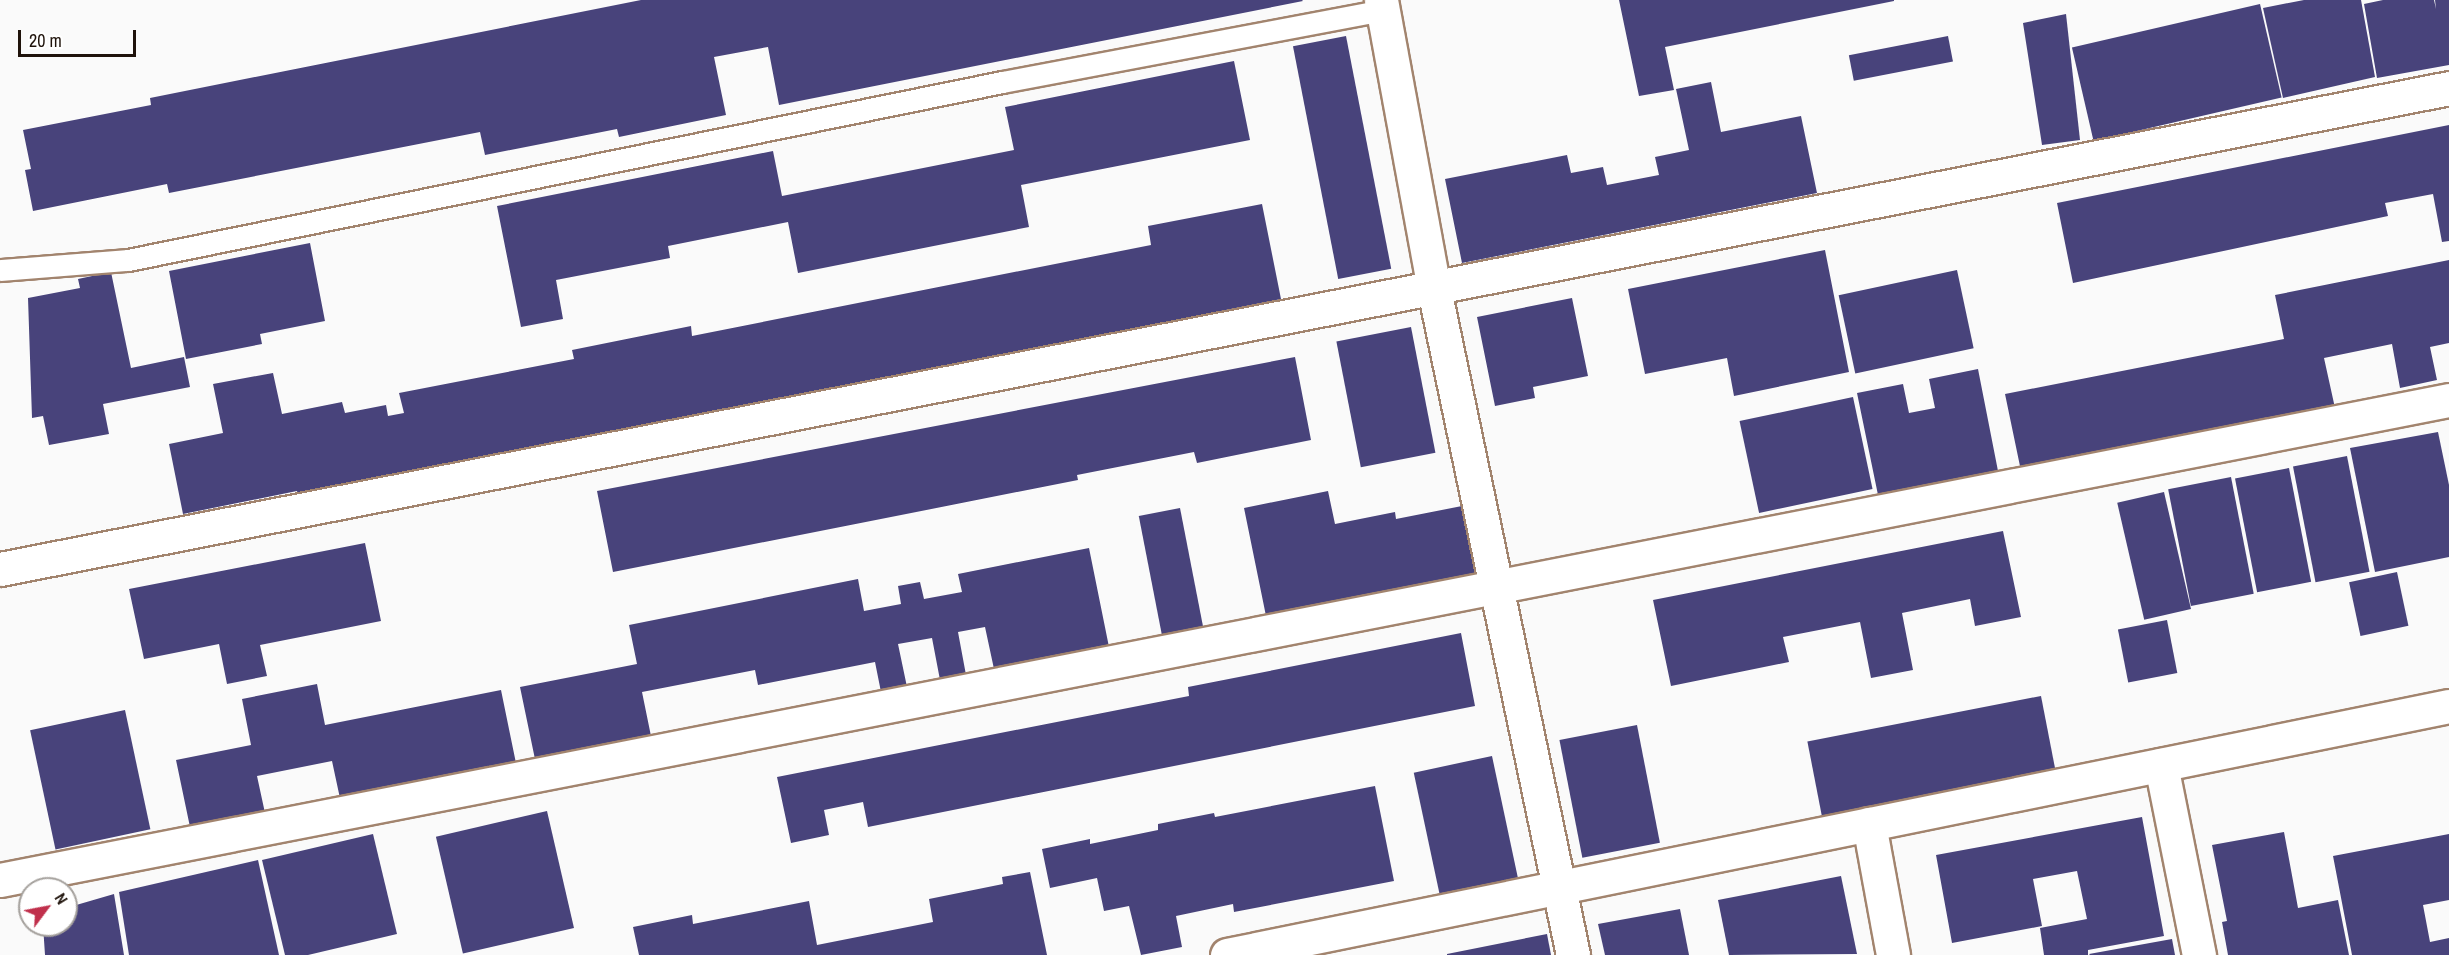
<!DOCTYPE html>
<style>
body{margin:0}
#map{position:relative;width:2449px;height:955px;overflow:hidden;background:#fafafa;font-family:"Archivo Narrow",sans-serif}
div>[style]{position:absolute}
.building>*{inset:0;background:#48437b;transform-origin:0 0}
.roads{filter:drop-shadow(2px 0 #a2846e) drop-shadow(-2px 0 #a2846e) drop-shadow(0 2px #a2846e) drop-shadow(0 -2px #a2846e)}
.service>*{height:21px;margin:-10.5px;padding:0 10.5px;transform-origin:10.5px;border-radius:10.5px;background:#fff}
.minor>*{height:33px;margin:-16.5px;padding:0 16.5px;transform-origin:16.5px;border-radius:16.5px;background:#fff}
span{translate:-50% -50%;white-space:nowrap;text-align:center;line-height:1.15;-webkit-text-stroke:6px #fff;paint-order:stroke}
.north{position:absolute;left:18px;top:877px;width:60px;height:60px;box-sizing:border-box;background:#fff;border:2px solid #a5a19d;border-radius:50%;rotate:58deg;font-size:16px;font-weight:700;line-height:24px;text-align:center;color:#1f130b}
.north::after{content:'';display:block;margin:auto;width:21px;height:27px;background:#c0304c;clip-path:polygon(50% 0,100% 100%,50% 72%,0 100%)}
.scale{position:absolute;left:18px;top:30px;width:118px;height:27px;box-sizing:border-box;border:3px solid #1f130b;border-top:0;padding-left:8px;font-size:18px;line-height:21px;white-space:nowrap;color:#1f130b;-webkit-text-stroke:4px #fff;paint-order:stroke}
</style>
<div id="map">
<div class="building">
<div style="clip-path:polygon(641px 0,1302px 0,1303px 1px,779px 105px,768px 47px,714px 57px,726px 115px,619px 137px,617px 129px,485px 155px,480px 132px,169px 193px,167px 184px,33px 211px,25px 170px,31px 169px,23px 130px,151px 105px,150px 98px)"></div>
<div style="clip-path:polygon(1619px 0,1894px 0,1894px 1px,1665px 47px,1674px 90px,1639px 96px)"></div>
<div style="clip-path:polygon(2304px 0,2361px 0,2375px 77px,2283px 98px,2263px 8px)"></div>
<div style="clip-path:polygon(2383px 0,2434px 0,2436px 9px,2435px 0,2449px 0,2449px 65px,2377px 78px,2364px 4px)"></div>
<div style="left:2260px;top:4px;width:96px;height:193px;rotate:77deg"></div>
<div style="clip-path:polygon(2066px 14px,2080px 140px,2042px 145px,2023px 23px)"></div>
<div style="left:1346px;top:36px;width:237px;height:54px;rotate:79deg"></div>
<div style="left:1948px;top:36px;width:26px;height:101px;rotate:79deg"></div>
<div style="clip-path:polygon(1234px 61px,1250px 140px,1021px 185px,1029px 227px,798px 273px,788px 222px,668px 246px,670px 258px,556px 280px,563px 319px,521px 327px,497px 206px,773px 151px,782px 196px,1014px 150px,1005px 107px)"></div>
<div style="clip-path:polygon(1711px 82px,1721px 132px,1801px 116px,1817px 193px,1462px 263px,1445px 179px,1567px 155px,1571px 173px,1603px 167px,1607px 185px,1659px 175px,1655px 157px,1689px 150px,1676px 89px)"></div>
<div style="clip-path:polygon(2449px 125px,2449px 241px,2442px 242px,2433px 194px,2385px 203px,2388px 216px,2073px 283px,2057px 203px)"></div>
<div style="clip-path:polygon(1262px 204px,1281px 299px,298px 496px,297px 491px,183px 514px,169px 444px,223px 433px,213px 384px,273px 373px,282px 414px,342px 402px,345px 413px,386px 405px,388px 416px,404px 413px,399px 393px,574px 359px,572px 350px,691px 326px,692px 336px,1151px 245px,1148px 226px)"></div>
<div style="clip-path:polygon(310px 243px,325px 321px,260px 334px,262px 344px,186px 359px,169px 271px)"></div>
<div style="clip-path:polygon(1825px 250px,1849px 372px,1734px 396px,1727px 358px,1645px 374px,1628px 289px)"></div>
<div style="clip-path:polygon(2449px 260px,2449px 343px,2430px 347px,2437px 380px,2400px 388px,2392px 344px,2324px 358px,2335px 408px,2021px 471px,2005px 394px,2284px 339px,2275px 295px)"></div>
<div style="left:1957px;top:270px;width:80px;height:121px;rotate:78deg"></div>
<div style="clip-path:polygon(111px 272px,131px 368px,184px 357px,190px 387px,103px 404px,109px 434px,49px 445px,43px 416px,32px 418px,28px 298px,80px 288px,78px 279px)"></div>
<div style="clip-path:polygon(1572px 298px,1588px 376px,1533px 387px,1535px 398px,1495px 406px,1477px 317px)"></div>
<div style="left:1411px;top:327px;width:128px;height:76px;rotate:79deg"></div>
<div style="clip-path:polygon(1295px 357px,1311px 440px,1197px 463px,1194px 452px,1077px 475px,1078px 480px,613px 572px,597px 491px)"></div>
<div style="clip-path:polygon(1978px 369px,1998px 471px,1878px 495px,1857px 393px,1903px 384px,1909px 413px,1935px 408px,1929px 379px)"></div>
<div style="left:1853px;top:397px;width:94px;height:116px;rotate:78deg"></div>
<div style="clip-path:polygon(2438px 432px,2449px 485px,2449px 557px,2375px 572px,2350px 448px)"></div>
<div style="left:2347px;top:456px;width:118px;height:55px;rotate:79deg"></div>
<div style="left:2289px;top:468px;width:116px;height:55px;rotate:79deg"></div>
<div style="left:2231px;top:477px;width:119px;height:64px;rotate:79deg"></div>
<div style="clip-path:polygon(1328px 491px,1335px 524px,1395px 512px,1396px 519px,1462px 506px,1477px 583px,1266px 616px,1244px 508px)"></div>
<div style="left:2164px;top:492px;width:120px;height:48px;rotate:77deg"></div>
<div style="left:1180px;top:508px;width:121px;height:42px;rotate:79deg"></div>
<div style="clip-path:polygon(2003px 531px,2021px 617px,1975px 626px,1970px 599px,1902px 613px,1913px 670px,1871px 678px,1860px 622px,1783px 637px,1789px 662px,1671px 686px,1653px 600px)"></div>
<div style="clip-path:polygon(365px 543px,381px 621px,260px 645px,267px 676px,227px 684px,219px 644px,144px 659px,129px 589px)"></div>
<div style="clip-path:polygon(1089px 548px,1109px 647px,994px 669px,985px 627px,958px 632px,966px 675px,940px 680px,932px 638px,898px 644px,907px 687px,881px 692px,875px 662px,758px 685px,755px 670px,642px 692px,652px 741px,536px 764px,520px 687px,637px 664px,629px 625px,858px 579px,864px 611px,901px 604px,898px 586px,920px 582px,924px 599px,962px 592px,958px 574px)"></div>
<div style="left:2397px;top:572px;width:55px;height:49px;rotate:78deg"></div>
<div style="left:2167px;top:620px;width:54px;height:50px;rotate:79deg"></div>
<div style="clip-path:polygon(1461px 633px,1475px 706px,868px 827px,863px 802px,824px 810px,829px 835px,791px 843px,777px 777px,1189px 696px,1188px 687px)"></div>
<div style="clip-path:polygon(317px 684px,325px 725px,501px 690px,517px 768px,341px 803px,332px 761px,257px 776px,265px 813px,190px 827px,176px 760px,251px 745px,242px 699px)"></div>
<div style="left:2041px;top:696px;width:79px;height:238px;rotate:79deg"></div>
<div style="left:125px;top:710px;width:122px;height:97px;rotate:78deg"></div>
<div style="left:1637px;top:725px;width:120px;height:79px;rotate:79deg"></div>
<div style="left:1492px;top:756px;width:130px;height:80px;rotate:78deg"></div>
<div style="clip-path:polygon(1375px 786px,1394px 881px,1234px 912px,1233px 904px,1176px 916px,1182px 947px,1141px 955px,1129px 906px,1104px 911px,1097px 878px,1050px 888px,1042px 849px,1090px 839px,1090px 844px,1158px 830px,1158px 824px,1214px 813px,1215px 817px)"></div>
<div style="left:547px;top:811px;width:120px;height:114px;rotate:77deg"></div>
<div style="clip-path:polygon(2142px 817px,2164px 936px,2088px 950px,2088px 955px,2044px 955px,2040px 928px,2087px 919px,2077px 871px,2033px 879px,2042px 926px,1952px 943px,1936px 855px)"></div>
<div style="clip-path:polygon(2284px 832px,2298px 908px,2338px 900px,2349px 955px,2228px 955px,2222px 922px,2227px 921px,2212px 845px)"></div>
<div style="clip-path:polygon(373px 834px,397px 934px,308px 955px,285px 955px,262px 860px)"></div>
<div style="clip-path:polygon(2449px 834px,2449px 900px,2423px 905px,2430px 942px,2449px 938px,2449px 955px,2352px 955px,2333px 856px)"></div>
<div style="clip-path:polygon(258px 860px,279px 955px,129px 955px,119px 892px)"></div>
<div style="clip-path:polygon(1030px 872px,1047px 955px,639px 955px,633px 927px,692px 915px,693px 924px,809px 901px,817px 945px,933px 922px,929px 899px,1003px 884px,1002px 877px)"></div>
<div style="clip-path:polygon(1841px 876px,1857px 954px,1729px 955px,1718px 900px)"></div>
<div style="clip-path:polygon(114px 894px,124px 955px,45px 955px,43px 925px,66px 925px,66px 908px)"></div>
<div style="clip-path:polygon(1680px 909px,1689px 955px,1605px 955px,1598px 924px)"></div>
<div style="clip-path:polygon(1547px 934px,1551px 955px,1447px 955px,1447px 954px)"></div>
<div style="clip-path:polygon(2172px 939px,2175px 955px,2090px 955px,2089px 954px)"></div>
</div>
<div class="roads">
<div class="service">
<div style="left:0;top:270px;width:128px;rotate:-4.5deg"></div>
<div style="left:128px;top:260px;width:892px;rotate:-11.51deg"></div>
<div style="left:1002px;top:82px;width:387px;rotate:-10.7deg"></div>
</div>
<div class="minor">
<div style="left:1381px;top:0;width:294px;rotate:79.6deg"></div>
<div style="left:1434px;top:289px;width:680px;rotate:78.21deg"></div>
<div style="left:0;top:569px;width:2496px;rotate:-11.11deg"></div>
<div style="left:2161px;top:765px;width:194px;rotate:78.7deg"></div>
<div style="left:1869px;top:824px;width:133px;rotate:79.6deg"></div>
<div style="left:0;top:880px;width:2496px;rotate:-11.09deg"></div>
<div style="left:1227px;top:955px;width:1247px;rotate:-11.52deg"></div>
</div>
</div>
<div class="north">N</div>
<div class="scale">20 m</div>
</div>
